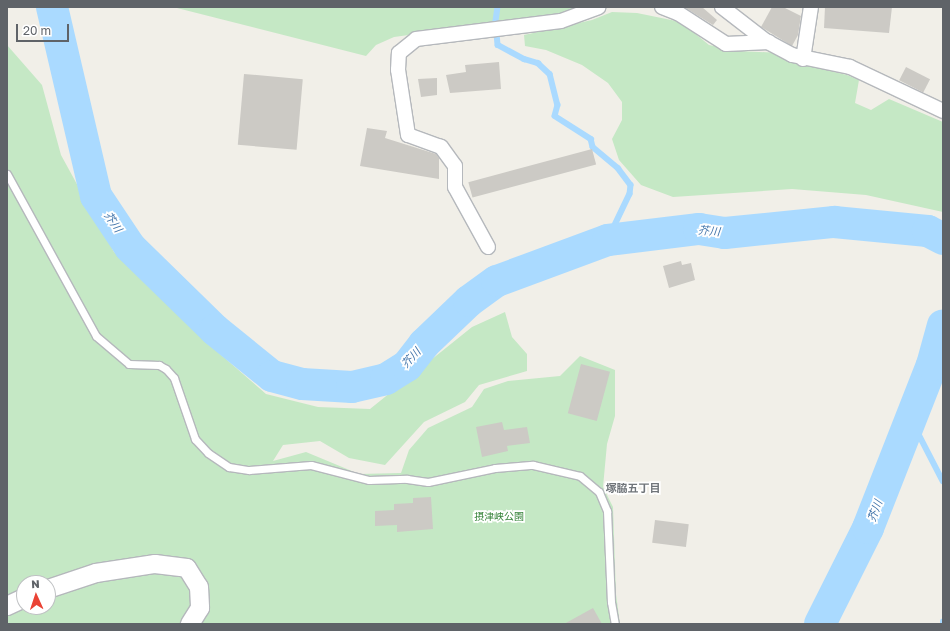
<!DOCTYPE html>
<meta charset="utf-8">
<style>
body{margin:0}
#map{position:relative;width:950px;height:631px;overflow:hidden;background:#f1efe8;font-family:"Golos Text","Noto Sans JP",sans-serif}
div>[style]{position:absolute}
.green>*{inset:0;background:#c5e8c5}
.stream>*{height:5.5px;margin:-2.75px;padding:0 2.75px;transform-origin:2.75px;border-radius:2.75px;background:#aadaff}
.river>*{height:32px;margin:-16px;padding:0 16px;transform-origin:16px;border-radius:16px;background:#aadaff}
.building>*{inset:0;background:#cccac5;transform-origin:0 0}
.roads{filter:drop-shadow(1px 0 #b5b8bc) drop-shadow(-1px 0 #b5b8bc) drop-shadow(0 1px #b5b8bc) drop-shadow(0 -1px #b5b8bc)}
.service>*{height:7px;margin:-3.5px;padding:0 3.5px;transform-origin:3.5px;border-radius:3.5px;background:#fff}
.minor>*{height:14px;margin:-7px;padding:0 7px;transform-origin:7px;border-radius:7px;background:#fff}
.tertiary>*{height:18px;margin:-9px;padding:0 9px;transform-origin:9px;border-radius:9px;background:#fff}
span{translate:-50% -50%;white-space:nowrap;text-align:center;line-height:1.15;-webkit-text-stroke:3.5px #fff;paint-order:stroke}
.park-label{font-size:10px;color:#348238}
.water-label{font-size:11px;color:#4174aa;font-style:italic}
.neighbourhood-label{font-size:11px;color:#70757a;font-weight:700}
.frame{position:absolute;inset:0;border:8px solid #5f6368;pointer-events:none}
.north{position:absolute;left:16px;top:575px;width:40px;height:40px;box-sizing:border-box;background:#fff;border:1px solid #bfc1c3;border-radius:50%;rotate:357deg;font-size:11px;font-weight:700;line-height:16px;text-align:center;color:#5f6368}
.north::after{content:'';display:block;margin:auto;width:14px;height:18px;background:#ea4335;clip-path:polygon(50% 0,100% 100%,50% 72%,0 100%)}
.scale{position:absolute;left:16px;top:24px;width:53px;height:18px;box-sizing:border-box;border:2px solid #5f6368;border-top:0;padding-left:5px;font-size:12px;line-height:14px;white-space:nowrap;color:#5f6368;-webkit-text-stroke:3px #fff;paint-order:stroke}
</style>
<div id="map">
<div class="green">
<div style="clip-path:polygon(173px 7px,586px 7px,557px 15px,394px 37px,376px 45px,366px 56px)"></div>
<div style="clip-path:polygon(612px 12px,637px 13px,681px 22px,709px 45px,739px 51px,780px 53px,802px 64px,847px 75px,859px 80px,855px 103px,871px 110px,889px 99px,943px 122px,943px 212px,866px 195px,792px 189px,673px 197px,641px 185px,619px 160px,612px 139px,622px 120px,622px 102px,608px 83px,582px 65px,546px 50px,525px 46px,524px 35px,592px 20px)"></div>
<div style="clip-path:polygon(evenodd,7px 45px,42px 85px,61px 155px,114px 252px,220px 354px,266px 394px,318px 407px,370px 409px,472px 327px,505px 312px,512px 337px,527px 354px,527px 371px,479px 385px,465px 402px,424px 422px,385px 465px,349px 458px,320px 441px,283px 445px,273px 461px,306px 452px,359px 474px,401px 473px,409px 450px,428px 428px,472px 407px,484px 389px,508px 381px,560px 376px,580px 356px,615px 370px,615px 416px,607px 444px,603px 487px,613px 507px,616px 594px,620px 624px,7px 624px,7px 45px,24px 583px,48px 583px,48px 607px,24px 607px,24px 583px)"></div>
</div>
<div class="stream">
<div style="left:498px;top:7px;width:15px;rotate:98deg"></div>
<div style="left:496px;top:22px;width:23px;rotate:85deg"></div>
<div style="left:498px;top:45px;width:30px;rotate:28deg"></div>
<div style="left:524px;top:59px;width:15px;rotate:16deg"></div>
<div style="left:538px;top:63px;width:16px;rotate:43deg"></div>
<div style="left:550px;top:74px;width:32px;rotate:76deg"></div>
<div style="left:558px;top:105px;width:11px;rotate:105deg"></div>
<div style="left:555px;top:116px;width:43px;rotate:32.6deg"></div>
<div style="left:591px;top:139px;width:8px;rotate:76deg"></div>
<div style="left:593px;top:147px;width:33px;rotate:40deg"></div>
<div style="left:618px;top:168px;width:21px;rotate:53deg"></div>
<div style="left:631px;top:185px;width:9px;rotate:96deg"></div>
<div style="left:630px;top:194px;width:51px;rotate:115.6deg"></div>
<div style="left:910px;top:417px;width:72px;rotate:62.7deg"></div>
<div style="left:943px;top:624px;width:2px;rotate:-90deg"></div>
</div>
<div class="river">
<div style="left:52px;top:7px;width:194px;rotate:76.9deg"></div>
<div style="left:96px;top:196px;width:61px;rotate:56.3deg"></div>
<div style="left:130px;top:247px;width:119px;rotate:44.3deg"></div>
<div style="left:215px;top:330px;width:73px;rotate:38.9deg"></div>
<div style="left:272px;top:376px;width:31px;rotate:15deg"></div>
<div style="left:302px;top:384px;width:50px;rotate:3.4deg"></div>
<div style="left:352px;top:387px;width:35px;rotate:-13deg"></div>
<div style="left:386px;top:379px;width:25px;rotate:-32deg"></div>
<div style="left:407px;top:366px;width:28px;rotate:-52deg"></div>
<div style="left:424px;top:344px;width:62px;rotate:-43.7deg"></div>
<div style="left:469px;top:301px;width:34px;rotate:-36deg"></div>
<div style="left:497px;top:281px;width:118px;rotate:-20.3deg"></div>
<div style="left:608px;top:240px;width:92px;rotate:-6.9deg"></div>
<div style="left:699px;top:229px;width:26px;rotate:9deg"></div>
<div style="left:725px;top:233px;width:110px;rotate:-5.8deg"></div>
<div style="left:834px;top:222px;width:94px;rotate:5.5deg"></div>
<div style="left:928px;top:231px;width:17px;rotate:28deg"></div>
<div style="left:820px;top:624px;width:107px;rotate:-63.4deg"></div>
<div style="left:868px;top:528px;width:175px;rotate:-68.6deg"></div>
<div style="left:932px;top:365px;width:41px;rotate:-74.6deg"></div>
</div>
<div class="building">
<div style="clip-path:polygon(684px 7px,702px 7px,717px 20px,713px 25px)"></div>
<div style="clip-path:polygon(772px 7px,783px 7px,801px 16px,798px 35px,792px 46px,761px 27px)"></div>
<div style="clip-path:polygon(825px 7px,892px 7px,889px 33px,824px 28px)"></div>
<div style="clip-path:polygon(499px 62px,501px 89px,450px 93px,446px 75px,466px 72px,465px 65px)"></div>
<div style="left:906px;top:67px;width:27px;height:15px;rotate:27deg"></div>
<div style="left:244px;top:74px;width:59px;height:71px;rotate:5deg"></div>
<div style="clip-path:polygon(437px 78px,437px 95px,421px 97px,418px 79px)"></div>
<div style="clip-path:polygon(367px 128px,387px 131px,385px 138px,436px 154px,439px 158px,439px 179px,360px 166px)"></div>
<div style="left:592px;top:149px;width:16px;height:128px;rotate:75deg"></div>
<div style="clip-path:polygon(681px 261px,682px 265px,691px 263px,695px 280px,669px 288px,663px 266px)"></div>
<div style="left:581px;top:364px;width:30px;height:51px;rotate:15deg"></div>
<div style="clip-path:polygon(502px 422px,504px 430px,527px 427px,530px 443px,507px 446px,508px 451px,482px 457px,476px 427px)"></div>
<div style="clip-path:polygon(431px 497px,433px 529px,397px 532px,397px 525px,375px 526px,375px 511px,394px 510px,394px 504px,413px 503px,413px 498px)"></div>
<div style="left:655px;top:520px;width:34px;height:23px;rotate:7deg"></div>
<div style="clip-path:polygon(593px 608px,602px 624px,564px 624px)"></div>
</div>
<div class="roads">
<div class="service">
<div style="left:7px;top:174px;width:185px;rotate:61.2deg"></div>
<div style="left:96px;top:336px;width:43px;rotate:40.3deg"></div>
<div style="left:129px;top:364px;width:30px;rotate:2deg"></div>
<div style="left:159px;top:365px;width:8px;rotate:30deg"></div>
<div style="left:166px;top:369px;width:12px;rotate:48deg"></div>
<div style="left:174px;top:378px;width:65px;rotate:71deg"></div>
<div style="left:195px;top:439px;width:19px;rotate:47deg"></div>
<div style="left:208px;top:453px;width:25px;rotate:34deg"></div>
<div style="left:229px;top:467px;width:20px;rotate:9deg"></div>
<div style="left:249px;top:470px;width:62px;rotate:-4.6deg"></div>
<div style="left:311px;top:465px;width:60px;rotate:14.5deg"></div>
<div style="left:369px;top:480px;width:38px;rotate:-2deg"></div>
<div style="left:407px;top:479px;width:21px;rotate:8deg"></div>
<div style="left:428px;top:482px;width:68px;rotate:-11.8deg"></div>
<div style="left:495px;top:468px;width:38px;rotate:-5deg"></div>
<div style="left:533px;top:465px;width:48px;rotate:13.2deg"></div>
<div style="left:580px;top:476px;width:25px;rotate:40deg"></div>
<div style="left:599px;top:492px;width:21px;rotate:67deg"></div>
<div style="left:607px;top:511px;width:91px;rotate:87.5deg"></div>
<div style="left:611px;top:602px;width:22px;rotate:80deg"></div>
</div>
<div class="minor">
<div style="left:662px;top:7px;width:17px;rotate:21deg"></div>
<div style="left:678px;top:13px;width:57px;rotate:32.9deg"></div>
<div style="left:726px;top:44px;width:43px;rotate:-2.7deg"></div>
<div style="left:722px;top:7px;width:56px;rotate:37.7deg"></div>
<div style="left:766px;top:41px;width:30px;rotate:28deg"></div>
<div style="left:792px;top:55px;width:59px;rotate:11.7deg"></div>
<div style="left:850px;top:67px;width:103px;rotate:25.3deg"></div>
<div style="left:803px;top:59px;width:53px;rotate:-81.3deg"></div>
<div style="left:488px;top:247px;width:68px;rotate:-118.8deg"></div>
<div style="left:455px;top:187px;width:21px;rotate:-90deg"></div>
<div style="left:455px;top:166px;width:24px;rotate:-126deg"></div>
<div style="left:441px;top:147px;width:35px;rotate:-160deg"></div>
<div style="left:408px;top:135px;width:66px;rotate:-98.7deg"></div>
<div style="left:398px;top:70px;width:17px;rotate:-87deg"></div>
<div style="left:399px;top:53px;width:22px;rotate:-39deg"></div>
<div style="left:416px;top:39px;width:146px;rotate:-7.1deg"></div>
<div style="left:561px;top:21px;width:40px;rotate:-20.2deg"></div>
</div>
<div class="tertiary">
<div style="left:48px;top:589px;width:51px;rotate:-18.4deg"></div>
<div style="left:96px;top:573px;width:60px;rotate:-8.7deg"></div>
<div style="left:155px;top:564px;width:32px;rotate:7deg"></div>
<div style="left:187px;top:568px;width:22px;rotate:58deg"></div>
<div style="left:199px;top:587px;width:21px;rotate:87deg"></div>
<div style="left:200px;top:608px;width:19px;rotate:122deg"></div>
<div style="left:7px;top:606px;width:19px;rotate:-25deg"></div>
</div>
</div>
<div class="park-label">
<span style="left:499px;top:517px">摂津峡公園</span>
</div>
<div class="water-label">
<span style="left:113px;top:222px;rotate:56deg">芥川</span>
<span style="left:709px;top:231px;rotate:5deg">芥川</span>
<span style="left:411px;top:358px;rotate:-47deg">芥川</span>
<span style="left:875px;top:511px;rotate:-70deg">芥川</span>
</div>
<div class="neighbourhood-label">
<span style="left:633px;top:488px">塚脇五丁目</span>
</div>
<div class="frame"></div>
<div class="north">N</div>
<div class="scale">20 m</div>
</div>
